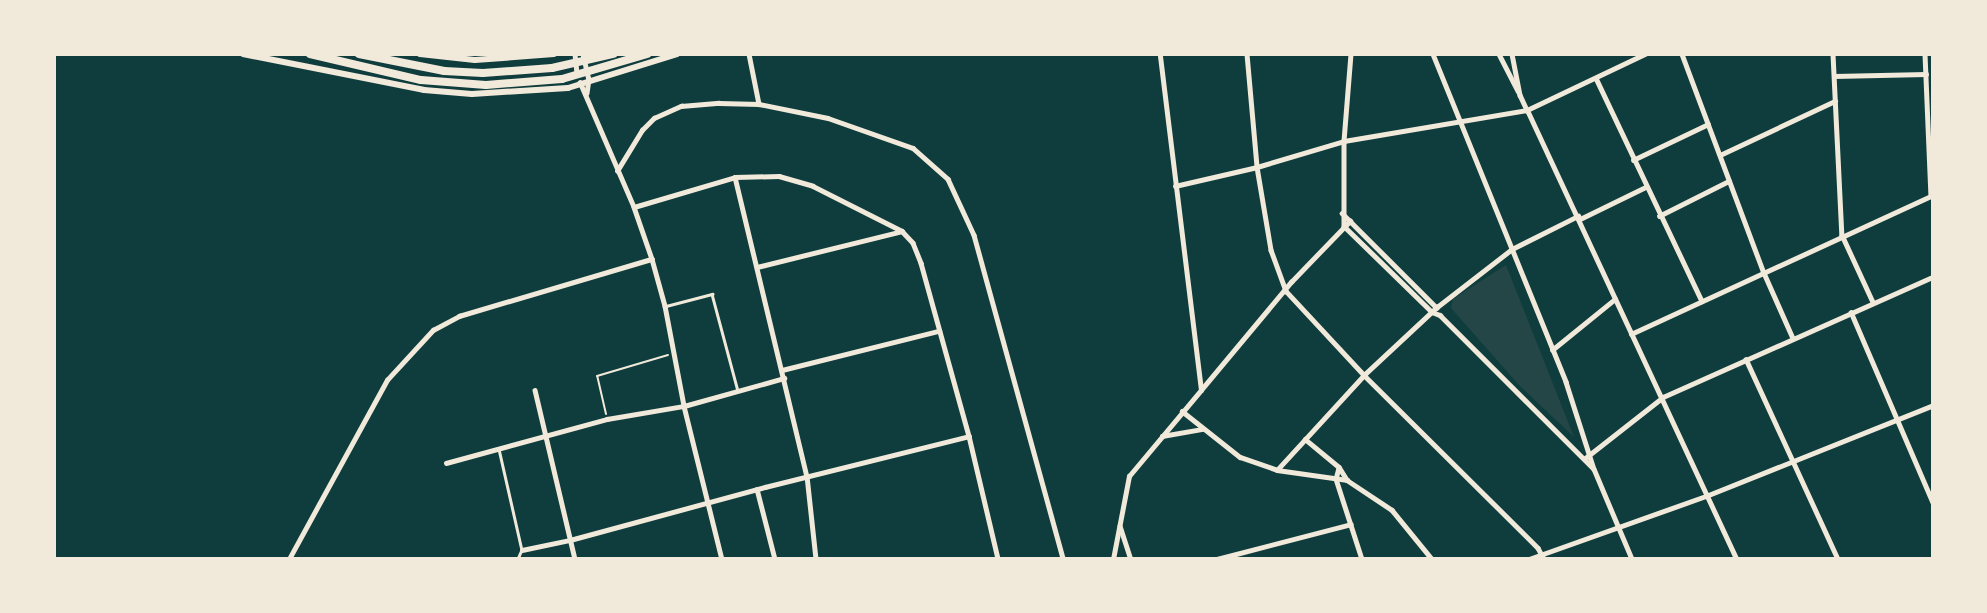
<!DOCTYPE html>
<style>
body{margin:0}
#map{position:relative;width:1987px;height:613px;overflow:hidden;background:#0f3d3e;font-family:Arial,sans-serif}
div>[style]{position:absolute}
.green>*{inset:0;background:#244646}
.path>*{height:2px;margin:-1px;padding:0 1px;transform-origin:1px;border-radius:1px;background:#f1e9da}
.service>*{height:2.5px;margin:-1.25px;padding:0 1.25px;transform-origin:1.25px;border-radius:1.25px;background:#f1e9da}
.minor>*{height:4.5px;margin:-2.25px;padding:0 2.25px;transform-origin:2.25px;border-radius:2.25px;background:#f1e9da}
.tertiary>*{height:5px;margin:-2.5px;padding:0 2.5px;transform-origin:2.5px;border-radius:2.5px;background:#f1e9da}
.secondary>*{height:6px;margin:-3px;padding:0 3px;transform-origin:3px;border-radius:3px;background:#f1e9da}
.motorway>*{height:8px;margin:-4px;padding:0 4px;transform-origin:4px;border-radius:4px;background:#f1e9da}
span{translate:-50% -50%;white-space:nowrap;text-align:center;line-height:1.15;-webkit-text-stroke:6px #f1e9da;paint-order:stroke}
.frame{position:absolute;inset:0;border:56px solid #f1e9da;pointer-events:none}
</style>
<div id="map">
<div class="green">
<div style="clip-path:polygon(1506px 265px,1574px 437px,1519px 385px,1451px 308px,1453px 299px)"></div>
</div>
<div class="path">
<div style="left:606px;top:414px;width:39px;rotate:-103deg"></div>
<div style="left:597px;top:376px;width:74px;rotate:-16.5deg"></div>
</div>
<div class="service">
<div style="left:666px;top:306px;width:48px;rotate:-14.6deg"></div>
<div style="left:712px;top:294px;width:100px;rotate:75deg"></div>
<div style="left:499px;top:449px;width:104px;rotate:77.2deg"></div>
<div style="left:522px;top:550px;width:10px;rotate:114deg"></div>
</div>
<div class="minor">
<div style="left:575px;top:54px;width:20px;rotate:84deg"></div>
<div style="left:583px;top:54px;width:26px;rotate:77deg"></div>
<div style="left:589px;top:79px;width:14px;rotate:98deg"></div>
<div style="left:749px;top:54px;width:51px;rotate:78.7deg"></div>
<div style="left:1247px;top:54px;width:113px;rotate:84.9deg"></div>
<div style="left:1257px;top:167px;width:84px;rotate:80.4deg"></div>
<div style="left:1271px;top:250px;width:44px;rotate:69.9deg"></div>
<div style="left:1286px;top:291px;width:115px;rotate:47.1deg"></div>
<div style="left:1364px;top:375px;width:245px;rotate:44.8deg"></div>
<div style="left:1538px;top:548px;width:13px;rotate:61deg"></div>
<div style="left:1351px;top:54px;width:87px;rotate:94.6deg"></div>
<div style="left:1344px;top:141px;width:85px;rotate:90deg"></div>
<div style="left:1344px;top:226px;width:123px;rotate:44.3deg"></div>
<div style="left:1432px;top:312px;width:9px;rotate:21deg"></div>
<div style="left:1440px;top:315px;width:216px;rotate:45deg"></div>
<div style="left:1433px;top:54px;width:354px;rotate:67.9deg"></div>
<div style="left:1566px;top:382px;width:91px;rotate:72.2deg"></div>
<div style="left:1594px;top:469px;width:98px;rotate:67.1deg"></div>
<div style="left:1499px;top:54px;width:42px;rotate:62.8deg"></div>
<div style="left:1512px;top:54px;width:42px;rotate:79deg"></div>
<div style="left:1520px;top:95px;width:17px;rotate:65deg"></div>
<div style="left:1682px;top:54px;width:234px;rotate:69.5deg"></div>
<div style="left:1764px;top:273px;width:71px;rotate:66deg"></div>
<div style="left:1833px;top:54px;width:181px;rotate:87.2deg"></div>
<div style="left:1842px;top:235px;width:74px;rotate:65.2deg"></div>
<div style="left:1925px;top:54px;width:142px;rotate:87.6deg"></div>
<div style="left:1834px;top:76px;width:92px;rotate:-1.2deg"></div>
<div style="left:1596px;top:78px;width:247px;rotate:64.6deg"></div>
<div style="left:580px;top:82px;width:136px;rotate:66.6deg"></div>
<div style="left:634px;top:207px;width:55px;rotate:70.9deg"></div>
<div style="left:652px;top:259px;width:49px;rotate:74.5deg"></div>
<div style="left:665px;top:306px;width:102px;rotate:79.2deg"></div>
<div style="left:684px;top:406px;width:158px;rotate:76.1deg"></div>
<div style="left:1720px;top:155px;width:127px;rotate:-25.2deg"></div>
<div style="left:1633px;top:160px;width:83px;rotate:-25.6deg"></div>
<div style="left:617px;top:171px;width:48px;rotate:-58.6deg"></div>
<div style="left:642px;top:130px;width:17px;rotate:-45deg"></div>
<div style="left:654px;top:118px;width:30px;rotate:-24deg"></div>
<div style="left:681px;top:106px;width:38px;rotate:-5deg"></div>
<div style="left:719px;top:103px;width:40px;rotate:1.4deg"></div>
<div style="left:759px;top:104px;width:70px;rotate:11.5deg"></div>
<div style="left:828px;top:118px;width:90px;rotate:19.4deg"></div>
<div style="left:913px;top:148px;width:47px;rotate:41.5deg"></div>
<div style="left:948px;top:179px;width:62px;rotate:65.1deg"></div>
<div style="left:974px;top:235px;width:336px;rotate:74.6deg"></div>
<div style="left:735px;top:177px;width:308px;rotate:76.5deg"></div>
<div style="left:807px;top:476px;width:83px;rotate:83.8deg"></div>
<div style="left:1175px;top:186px;width:84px;rotate:-13deg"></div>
<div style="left:1257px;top:167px;width:91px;rotate:-16.6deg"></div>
<div style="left:1344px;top:141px;width:186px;rotate:-9.6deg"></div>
<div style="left:1527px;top:110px;width:131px;rotate:-25.4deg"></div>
<div style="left:634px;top:207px;width:105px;rotate:-16.5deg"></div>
<div style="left:735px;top:177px;width:44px;rotate:-1.3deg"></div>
<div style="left:779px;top:176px;width:35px;rotate:16deg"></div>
<div style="left:813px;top:186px;width:100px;rotate:26.8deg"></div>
<div style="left:902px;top:231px;width:16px;rotate:47deg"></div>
<div style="left:913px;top:243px;width:22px;rotate:68deg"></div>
<div style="left:921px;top:263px;width:180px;rotate:74.5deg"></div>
<div style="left:969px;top:436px;width:126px;rotate:76.7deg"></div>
<div style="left:1342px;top:213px;width:134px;rotate:45deg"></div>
<div style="left:1659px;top:216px;width:78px;rotate:-26.6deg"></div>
<div style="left:1580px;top:219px;width:73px;rotate:-25.9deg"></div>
<div style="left:757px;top:267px;width:149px;rotate:-13.9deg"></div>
<div style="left:1851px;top:312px;width:207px;rotate:66.7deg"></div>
<div style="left:1631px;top:334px;width:332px;rotate:-24.7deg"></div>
<div style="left:1552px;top:350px;width:81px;rotate:-39deg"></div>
<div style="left:1746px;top:359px;width:220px;rotate:65.3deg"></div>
<div style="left:782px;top:370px;width:162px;rotate:-14deg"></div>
<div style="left:535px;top:390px;width:174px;rotate:76.7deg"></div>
<div style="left:1201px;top:390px;width:141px;rotate:-50.2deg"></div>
<div style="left:1291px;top:282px;width:85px;rotate:-46deg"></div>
<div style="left:1182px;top:411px;width:74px;rotate:38.4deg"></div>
<div style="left:1240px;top:457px;width:39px;rotate:19deg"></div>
<div style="left:1277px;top:470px;width:71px;rotate:8.1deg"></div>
<div style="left:1162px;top:436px;width:41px;rotate:-9.9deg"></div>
<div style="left:1305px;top:439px;width:44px;rotate:39.5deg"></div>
<div style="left:1339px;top:467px;width:15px;rotate:58deg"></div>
<div style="left:1347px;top:480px;width:54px;rotate:33.7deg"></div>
<div style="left:1392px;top:510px;width:63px;rotate:50.8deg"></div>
<div style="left:1584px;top:459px;width:100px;rotate:-38.1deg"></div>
<div style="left:1663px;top:397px;width:295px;rotate:-24deg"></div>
<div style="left:446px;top:463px;width:167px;rotate:-15.3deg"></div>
<div style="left:607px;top:419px;width:78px;rotate:-9.6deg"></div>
<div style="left:684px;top:406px;width:104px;rotate:-15.6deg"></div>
<div style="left:1339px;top:468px;width:11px;rotate:105deg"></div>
<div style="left:1336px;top:479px;width:84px;rotate:72deg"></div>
<div style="left:1277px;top:470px;width:129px;rotate:-47.5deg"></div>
<div style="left:1364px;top:375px;width:100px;rotate:-43deg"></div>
<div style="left:1437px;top:307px;width:95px;rotate:-37.7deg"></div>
<div style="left:1512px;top:249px;width:74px;rotate:-26.6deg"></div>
<div style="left:757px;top:489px;width:72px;rotate:75.6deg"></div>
<div style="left:1120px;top:526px;width:35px;rotate:72deg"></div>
<div style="left:522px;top:550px;width:49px;rotate:-11.8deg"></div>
<div style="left:570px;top:540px;width:202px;rotate:-15.2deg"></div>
<div style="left:765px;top:487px;width:210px;rotate:-14deg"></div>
<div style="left:289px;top:559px;width:204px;rotate:-61.3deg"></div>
<div style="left:387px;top:380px;width:68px;rotate:-47.4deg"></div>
<div style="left:433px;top:330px;width:30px;rotate:-28deg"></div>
<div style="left:459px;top:316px;width:201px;rotate:-16.5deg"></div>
<div style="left:1217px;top:559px;width:138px;rotate:-14.6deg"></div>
<div style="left:1529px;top:559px;width:188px;rotate:-19.6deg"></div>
<div style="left:1706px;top:496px;width:245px;rotate:-21.8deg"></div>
</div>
<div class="tertiary">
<div style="left:1527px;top:110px;width:495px;rotate:65deg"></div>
<div style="left:1113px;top:559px;width:85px;rotate:-79.1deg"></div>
<div style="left:1129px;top:476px;width:112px;rotate:-50.1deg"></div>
<div style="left:1201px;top:390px;width:338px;rotate:-97deg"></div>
</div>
<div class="secondary">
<div style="left:243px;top:54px;width:185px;rotate:11.2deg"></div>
<div style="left:424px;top:90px;width:48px;rotate:4.8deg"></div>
<div style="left:472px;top:94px;width:96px;rotate:-3.6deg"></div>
<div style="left:568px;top:88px;width:114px;rotate:-17.3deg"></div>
<div style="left:420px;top:54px;width:55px;rotate:6.2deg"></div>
<div style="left:475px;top:60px;width:79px;rotate:-4.3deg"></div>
</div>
<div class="motorway">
<div style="left:310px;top:54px;width:114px;rotate:13.2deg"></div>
<div style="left:421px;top:80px;width:65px;rotate:4.4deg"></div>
<div style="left:486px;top:85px;width:76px;rotate:-4.5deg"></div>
<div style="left:562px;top:79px;width:89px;rotate:-16.4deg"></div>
<div style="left:359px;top:54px;width:87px;rotate:11.3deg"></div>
<div style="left:444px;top:71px;width:39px;rotate:3deg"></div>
<div style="left:483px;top:73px;width:69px;rotate:-4.1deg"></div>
<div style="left:552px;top:68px;width:63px;rotate:-12.9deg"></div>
</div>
<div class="frame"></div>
</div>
